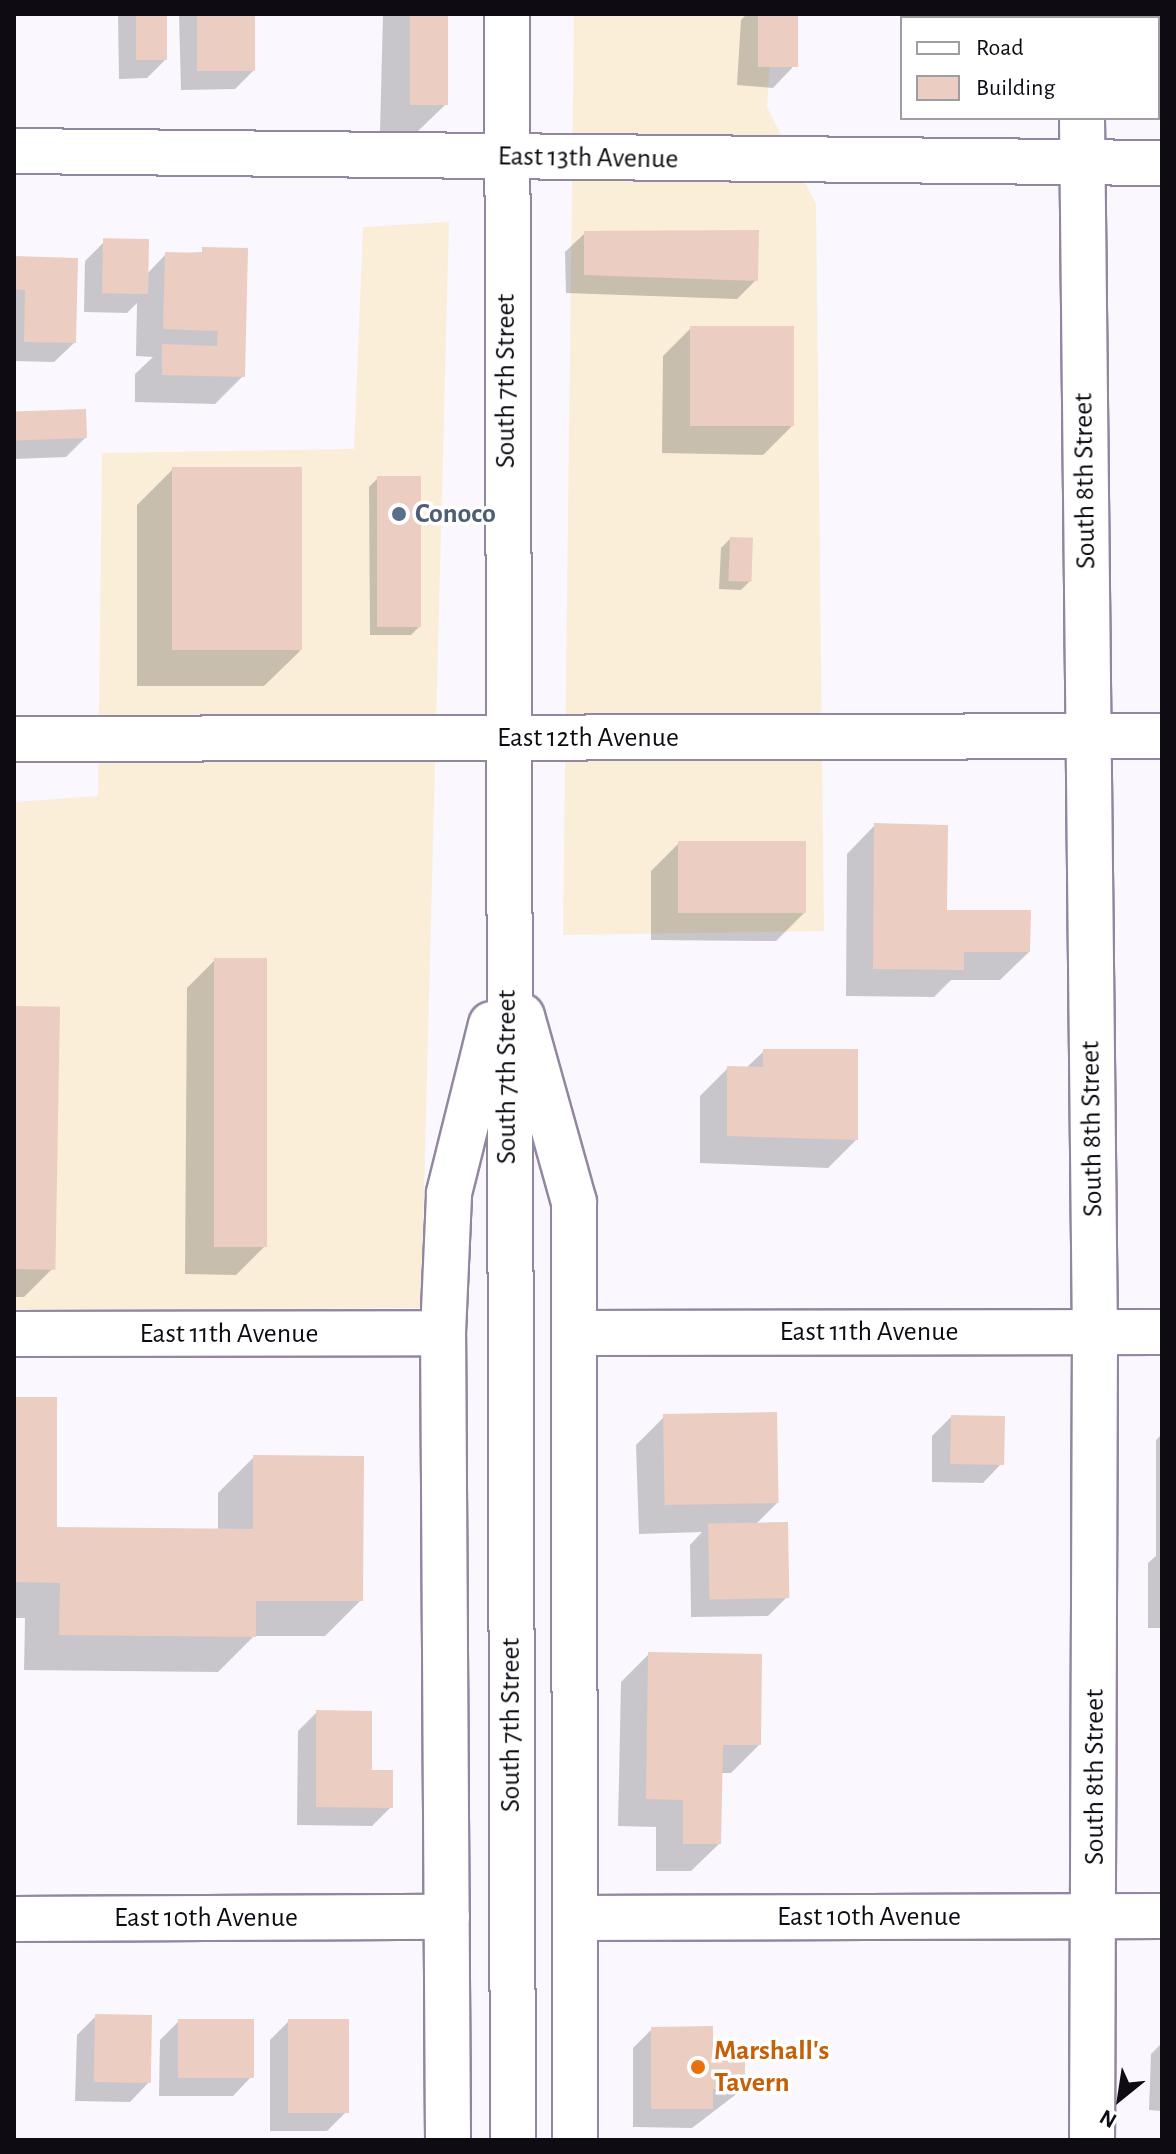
<!DOCTYPE html>
<style>
body{margin:0}
#map{position:relative;width:1176px;height:2154px;overflow:hidden;background:#faf8fe;font-family:"Alegreya Sans",sans-serif}
div>[style]{position:absolute}
.commercial>*{inset:0;background:#faeed9}
.shadow>*{inset:0;background:#0003}
.building>*{inset:0;background:#eccdc1;transform-origin:0 0}
.roads{filter:drop-shadow(2px 0 #9187a0) drop-shadow(-2px 0 #9187a0) drop-shadow(0 2px #9187a0) drop-shadow(0 -2px #9187a0)}
.street>*{height:44px;margin:-22px;padding:0 22px;transform-origin:22px;border-radius:22px;background:#fff}
.secondary>*{height:44px;margin:-22px;padding:0 22px;transform-origin:22px;border-radius:22px;background:#fff}
.primary>*{height:44px;margin:-22px;padding:0 22px;transform-origin:22px;border-radius:22px;background:#fff}
.dots>*{width:22px;height:22px;translate:-50% -50%;box-sizing:border-box;border:4px solid #fff;border-radius:50%}
span{translate:-50% -50%;white-space:nowrap;text-align:center;line-height:1.15;-webkit-text-stroke:7px #fff;paint-order:stroke}
.street-label{font-size:28px;color:#0e0b13}
.service-label{font-size:28px;color:#4e5e75;font-weight:700}
.left{translate:0 -50%;text-align:left}
.food-label{font-size:28px;color:#c56008;font-weight:700}
.frame{position:absolute;inset:0;border:16px solid #0e0b13;pointer-events:none}
.legend{position:absolute;left:900px;top:16px;width:260px;height:104px;box-sizing:border-box;background:#fff;border:2px solid #9f9da1;margin:0;padding:10px 14px;list-style:none;font-size:24px;color:#0e0b13}
.legend li{display:flex;align-items:center;gap:16px;height:40px}
.legend b{width:40px;border:2px solid #9f9da1}
.north{position:absolute;left:1080px;top:2058px;width:80px;height:80px;-webkit-text-stroke:6px #fff;paint-order:stroke;rotate:210deg;font-size:22px;font-weight:700;line-height:32px;text-align:center;color:#0e0b13}
.north::after{content:'';display:block;margin:auto;width:28px;height:36px;background:#0e0b13;clip-path:polygon(50% 0,100% 100%,50% 72%,0 100%)}
</style>
<div id="map">
<div class="commercial">
<div style="clip-path:polygon(574px 14px,774px 14px,767px 107px,816px 204px,824px 931px,563px 935px)"></div>
<div style="clip-path:polygon(449px 222px,421px 1308px,14px 1310px,14px 802px,98px 796px,102px 453px,354px 449px,363px 227px)"></div>
</div>
<div class="shadow">
<div style="clip-path:polygon(118px 14px,165px 14px,166px 59px,147px 78px,119px 79px)"></div>
<div style="clip-path:polygon(179px 14px,253px 14px,254px 70px,235px 89px,181px 90px)"></div>
<div style="clip-path:polygon(383px 14px,446px 14px,445px 105px,416px 133px,380px 132px)"></div>
<div style="clip-path:polygon(747px 14px,796px 14px,792px 68px,773px 88px,737px 85px,741px 20px)"></div>
<div style="clip-path:polygon(585px 233px,756px 280px,737px 299px,566px 293px,565px 252px)"></div>
<div style="clip-path:polygon(104px 242px,147px 274px,166px 254px,246px 250px,243px 376px,215px 404px,135px 402px,135px 374px,153px 357px,136px 356px,137px 303px,127px 313px,84px 312px,85px 261px)"></div>
<div style="clip-path:polygon(14px 258px,74px 343px,54px 362px,14px 361px)"></div>
<div style="clip-path:polygon(691px 328px,792px 426px,763px 455px,662px 453px,663px 356px)"></div>
<div style="clip-path:polygon(14px 414px,85px 438px,66px 457px,14px 459px)"></div>
<div style="clip-path:polygon(173px 469px,300px 651px,264px 686px,137px 686px,137px 505px)"></div>
<div style="clip-path:polygon(378px 478px,420px 626px,411px 635px,370px 635px,369px 487px)"></div>
<div style="clip-path:polygon(730px 539px,750px 581px,741px 590px,719px 589px,721px 548px)"></div>
<div style="clip-path:polygon(875px 825px,945px 912px,1029px 952px,1000px 980px,951px 980px,934px 997px,846px 996px,847px 854px)"></div>
<div style="clip-path:polygon(679px 843px,804px 913px,776px 941px,651px 940px,651px 871px)"></div>
<div style="clip-path:polygon(215px 960px,264px 1247px,236px 1275px,185px 1274px,187px 988px)"></div>
<div style="clip-path:polygon(14px 1008px,52px 1269px,24px 1297px,14px 1297px)"></div>
<div style="clip-path:polygon(764px 1051px,856px 1140px,828px 1168px,700px 1163px,700px 1096px,728px 1068px,746px 1068px)"></div>
<div style="clip-path:polygon(14px 1399px,55px 1529px,218px 1530px,218px 1493px,254px 1457px,361px 1600px,325px 1636px,254px 1636px,218px 1672px,24px 1670px,25px 1618px,14px 1618px)"></div>
<div style="clip-path:polygon(664px 1417px,777px 1503px,755px 1525px,787px 1597px,768px 1616px,691px 1617px,690px 1545px,702px 1532px,639px 1534px,636px 1445px)"></div>
<div style="clip-path:polygon(951px 1417px,1002px 1463px,983px 1483px,932px 1482px,932px 1436px)"></div>
<div style="clip-path:polygon(1162px 1434px,1162px 1628px,1148px 1628px,1148px 1563px,1156px 1556px,1156px 1440px)"></div>
<div style="clip-path:polygon(649px 1654px,759px 1745px,731px 1773px,720px 1773px,720px 1843px,691px 1871px,656px 1871px,656px 1827px,618px 1826px,621px 1682px)"></div>
<div style="clip-path:polygon(317px 1712px,370px 1772px,391px 1807px,372px 1826px,297px 1825px,298px 1731px)"></div>
<div style="clip-path:polygon(1162px 1743px,1162px 1822px,1161px 1745px)"></div>
<div style="clip-path:polygon(96px 2016px,149px 2082px,130px 2102px,75px 2101px,77px 2035px)"></div>
<div style="clip-path:polygon(179px 2021px,252px 2076px,233px 2096px,159px 2096px,160px 2040px)"></div>
<div style="clip-path:polygon(289px 2021px,346px 2112px,327px 2131px,270px 2131px,270px 2040px)"></div>
<div style="clip-path:polygon(652px 2029px,711px 2046px,743px 2089px,692px 2128px,633px 2127px,633px 2048px)"></div>
<div style="clip-path:polygon(1162px 2043px,1162px 2111px,1149px 2110px,1151px 2054px)"></div>
</div>
<div class="building">
<div style="left:136px;top:14px;width:31px;height:46px"></div>
<div style="left:197px;top:14px;width:58px;height:57px"></div>
<div style="left:410px;top:14px;width:38px;height:91px"></div>
<div style="left:758px;top:14px;width:40px;height:53px"></div>
<div style="clip-path:polygon(759px 230px,758px 281px,584px 275px,584px 231px)"></div>
<div style="left:149px;top:239px;width:55px;height:46px;rotate:91deg"></div>
<div style="clip-path:polygon(202px 247px,248px 248px,245px 377px,162px 375px,162px 344px,217px 346px,218px 331px,163px 329px,165px 252px,202px 253px)"></div>
<div style="clip-path:polygon(14px 256px,78px 258px,76px 343px,24px 342px,25px 290px,14px 289px)"></div>
<div style="left:690px;top:326px;width:104px;height:100px"></div>
<div style="left:86px;top:409px;width:29px;height:72px;rotate:88deg"></div>
<div style="left:172px;top:467px;width:130px;height:183px"></div>
<div style="left:377px;top:476px;width:44px;height:151px"></div>
<div style="left:730px;top:537px;width:23px;height:44px;rotate:2deg"></div>
<div style="clip-path:polygon(874px 823px,948px 825px,947px 910px,1031px 910px,1030px 952px,964px 952px,964px 970px,873px 969px)"></div>
<div style="left:678px;top:841px;width:128px;height:72px"></div>
<div style="left:214px;top:958px;width:53px;height:289px"></div>
<div style="left:14px;top:1006px;width:46px;height:263px;rotate:1deg"></div>
<div style="clip-path:polygon(763px 1049px,858px 1049px,858px 1140px,727px 1136px,727px 1066px,763px 1067px)"></div>
<div style="clip-path:polygon(14px 1397px,57px 1397px,57px 1527px,253px 1529px,253px 1455px,364px 1456px,363px 1601px,256px 1601px,256px 1637px,59px 1635px,60px 1583px,14px 1582px)"></div>
<div style="left:777px;top:1412px;width:91px;height:114px;rotate:89deg"></div>
<div style="left:951px;top:1415px;width:54px;height:49px;rotate:1deg"></div>
<div style="left:788px;top:1522px;width:76px;height:80px;rotate:89deg"></div>
<div style="clip-path:polygon(648px 1652px,762px 1654px,761px 1745px,723px 1745px,721px 1844px,683px 1844px,683px 1800px,646px 1799px)"></div>
<div style="clip-path:polygon(316px 1710px,372px 1711px,372px 1770px,393px 1770px,393px 1808px,316px 1807px)"></div>
<div style="left:95px;top:2014px;width:57px;height:68px;rotate:1deg"></div>
<div style="left:178px;top:2019px;width:76px;height:59px"></div>
<div style="left:288px;top:2019px;width:61px;height:94px"></div>
<div style="clip-path:polygon(713px 2026px,713px 2044px,745px 2044px,745px 2090px,713px 2089px,713px 2109px,651px 2109px,651px 2027px)"></div>
</div>
<div class="roads">
<div class="street">
<div style="left:1083px;top:18px;width:4px;rotate:-90deg"></div>
<div style="left:1082px;top:118px;width:1213px;rotate:89.39deg"></div>
<div style="left:1095px;top:1331px;width:809px;rotate:90.21deg"></div>
<div style="left:14px;top:739px;width:1148px;rotate:-0.15deg"></div>
<div style="left:576px;top:1333px;width:586px;rotate:-0.1deg"></div>
<div style="left:14px;top:1334px;width:429px;rotate:-0.1deg"></div>
<div style="left:575px;top:1918px;width:587px;rotate:-0.2deg"></div>
<div style="left:14px;top:1919px;width:433px;rotate:-0.3deg"></div>
</div>
<div class="secondary">
<div style="left:14px;top:151px;width:1148px;rotate:0.6deg"></div>
</div>
<div class="primary">
<div style="left:507px;top:14px;width:2126px;rotate:89.84deg"></div>
<div style="left:522px;top:1016px;width:193px;rotate:74.4deg"></div>
<div style="left:574px;top:1202px;width:938px;rotate:89.94deg"></div>
<div style="left:448px;top:2140px;width:807px;rotate:-90.35deg"></div>
<div style="left:443px;top:1333px;width:140px;rotate:-87.5deg"></div>
<div style="left:449px;top:1193px;width:174px;rotate:-76deg"></div>
</div>
</div>
<div class="dots">
<div style="left:399px;top:514px;background:#5c6f8a"></div>
<div style="left:698px;top:2067px;background:#e8710a"></div>
</div>
<div class="street-label">
<span style="left:588px;top:158px;rotate:1deg">East 13th Avenue</span>
<span style="left:506px;top:381px;rotate:-90deg">South 7th Street</span>
<span style="left:1085px;top:481px;rotate:-91deg">South 8th Street</span>
<span style="left:588px;top:738px">East 12th Avenue</span>
<span style="left:507px;top:1077px;rotate:-90deg">South 7th Street</span>
<span style="left:1092px;top:1129px;rotate:-91deg">South 8th Street</span>
<span style="left:869px;top:1332px">East 11th Avenue</span>
<span style="left:229px;top:1334px">East 11th Avenue</span>
<span style="left:511px;top:1725px;rotate:-90deg">South 7th Street</span>
<span style="left:1095px;top:1777px;rotate:-90deg">South 8th Street</span>
<span style="left:869px;top:1917px">East 10th Avenue</span>
<span style="left:206px;top:1918px">East 10th Avenue</span>
</div>
<div class="service-label">
<span class="left" style="left:415px;top:514px">Conoco</span>
</div>
<div class="food-label">
<span class="left" style="left:714px;top:2067px">Marshall's<br>Tavern</span>
</div>
<div class="frame"></div>
<ul class="legend">
<li><b style="height:10px;background:#fff"></b>Road</li>
<li><b style="height:22px;background:#eccdc1"></b>Building</li>
</ul>
<div class="north">N</div>
</div>
